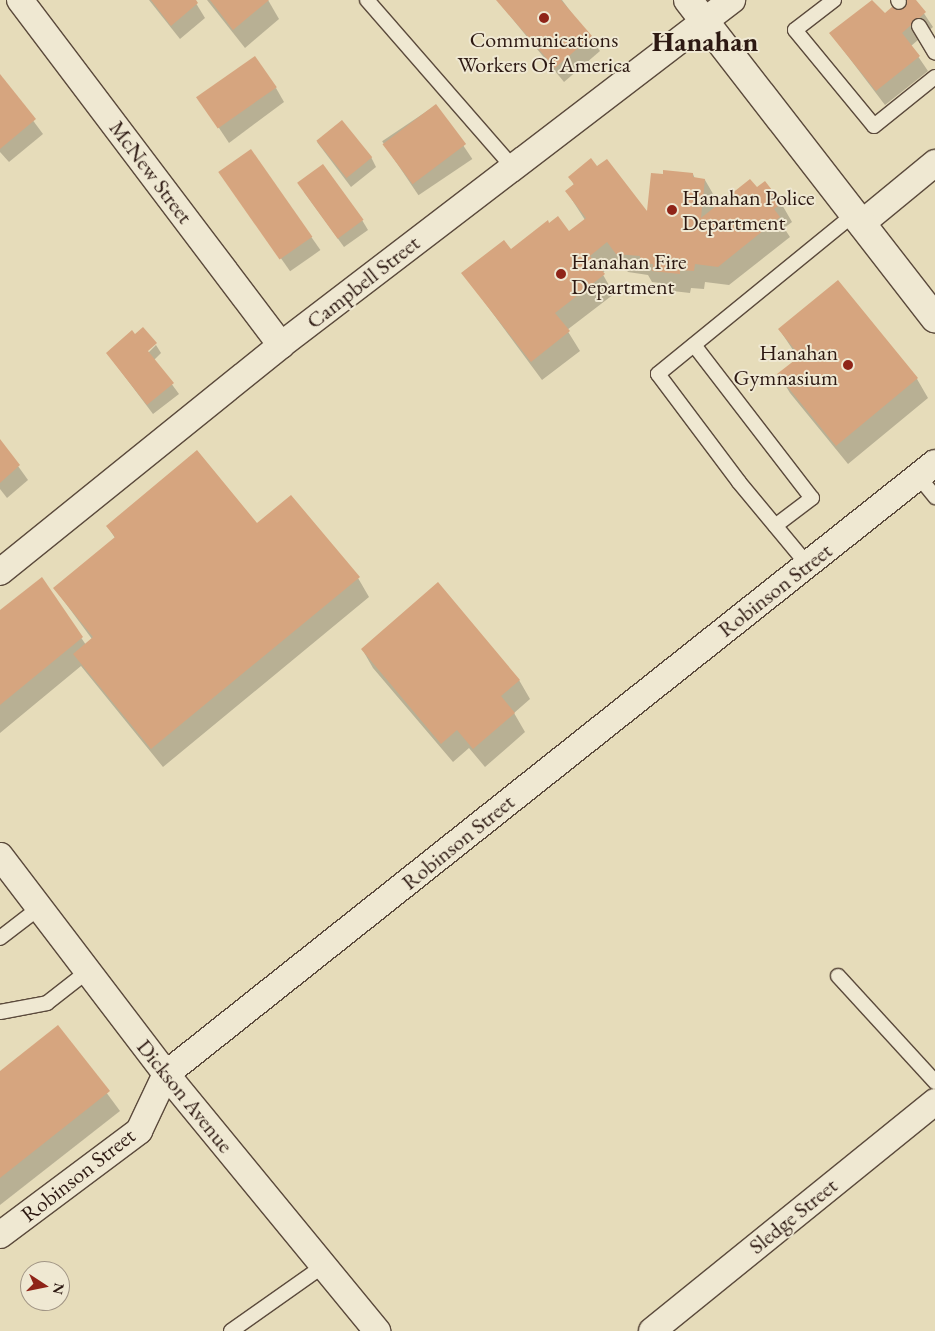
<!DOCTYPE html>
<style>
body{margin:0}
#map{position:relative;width:935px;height:1331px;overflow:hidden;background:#e6dcba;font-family:"EB Garamond",serif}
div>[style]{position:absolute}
.shadow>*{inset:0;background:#0003;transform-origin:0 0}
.building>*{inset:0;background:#d6a57f;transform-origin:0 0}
.roads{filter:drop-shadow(1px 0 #5b4a3c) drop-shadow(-1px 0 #5b4a3c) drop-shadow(0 1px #5b4a3c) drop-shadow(0 -1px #5b4a3c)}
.lane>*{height:14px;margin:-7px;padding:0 7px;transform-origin:7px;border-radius:7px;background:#efe8d2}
.street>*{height:26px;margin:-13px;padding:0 13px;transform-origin:13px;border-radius:13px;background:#efe8d2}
.secondary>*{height:28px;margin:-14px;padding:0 14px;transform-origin:14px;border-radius:14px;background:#efe8d2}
.dots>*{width:14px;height:14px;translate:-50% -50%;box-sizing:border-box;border:2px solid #efe8d2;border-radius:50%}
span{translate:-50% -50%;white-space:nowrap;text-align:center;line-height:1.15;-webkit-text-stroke:4px #efe8d2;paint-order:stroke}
.poi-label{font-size:22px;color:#2d1912}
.left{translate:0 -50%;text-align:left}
.right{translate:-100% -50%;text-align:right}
.street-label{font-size:22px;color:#2d1912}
.district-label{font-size:28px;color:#2d1912;font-weight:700}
.north{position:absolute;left:20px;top:1261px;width:50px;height:50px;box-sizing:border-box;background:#efe8d2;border:1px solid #a19585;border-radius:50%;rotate:101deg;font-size:14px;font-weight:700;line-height:20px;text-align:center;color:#2d1912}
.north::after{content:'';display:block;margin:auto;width:18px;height:22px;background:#8f2418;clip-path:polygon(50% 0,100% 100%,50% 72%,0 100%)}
</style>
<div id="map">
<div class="shadow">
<div style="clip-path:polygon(149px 0,194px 0,205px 18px,180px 39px)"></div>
<div style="clip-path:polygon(207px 0,268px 0,279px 19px,245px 48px)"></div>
<div style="clip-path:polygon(497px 0,562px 0,600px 51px,564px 82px)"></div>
<div style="clip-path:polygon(915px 0,933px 27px,911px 46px,928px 71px,885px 105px,831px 34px,885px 15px)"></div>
<div style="clip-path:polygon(0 76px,43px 134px,9px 162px,0 152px)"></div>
<div style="clip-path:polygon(276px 88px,284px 102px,229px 143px,199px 98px)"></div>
<div style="left:436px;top:105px;width:65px;height:65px;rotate:56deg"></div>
<div style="clip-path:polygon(317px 142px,371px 157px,376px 167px,351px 187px)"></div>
<div style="left:251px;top:151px;width:121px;height:37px;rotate:55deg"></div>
<div style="clip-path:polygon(597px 168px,648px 214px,693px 174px,695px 179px,705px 180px,716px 199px,714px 209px,757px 189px,781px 203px,792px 222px,784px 228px,790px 237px,729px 285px,705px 282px,704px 289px,691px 288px,690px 293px,664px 290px,660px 283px,652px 282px,648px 275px,628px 272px,619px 261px,602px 273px,614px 294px,567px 330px,580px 351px,542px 380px,463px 273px,511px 250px,549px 225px,569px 232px,585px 220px,567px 192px,574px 185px,570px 177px)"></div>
<div style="clip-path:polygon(304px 192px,362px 220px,368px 230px,344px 247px)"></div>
<div style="clip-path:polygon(779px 329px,917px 379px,928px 398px,848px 464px,790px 393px,779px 375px,799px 359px)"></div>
<div style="clip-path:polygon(156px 345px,161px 353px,154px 360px,179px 394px,153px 414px,107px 353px,144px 357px)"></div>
<div style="clip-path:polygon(0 441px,28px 480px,7px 498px,0 489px)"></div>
<div style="clip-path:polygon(257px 525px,358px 578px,369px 597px,163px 767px,81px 666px,0 733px,0 612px,42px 579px,86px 645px,92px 639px,55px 589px,115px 538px,108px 527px)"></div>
<div style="clip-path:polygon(362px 649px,519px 680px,530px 699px,514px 713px,525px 732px,485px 767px,469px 748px,453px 762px,373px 668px)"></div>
<div style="clip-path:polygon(58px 1027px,120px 1111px,0 1205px,0 1073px)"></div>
</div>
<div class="building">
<div style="clip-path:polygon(151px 0,196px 0,198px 3px,171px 26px)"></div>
<div style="clip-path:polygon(210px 0,269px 0,233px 30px)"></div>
<div style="clip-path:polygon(496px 0,561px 0,592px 36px,555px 68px)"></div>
<div style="clip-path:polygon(872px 0,885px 13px,900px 0,916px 0,926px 12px,902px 33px,920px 56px,876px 91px,829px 33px)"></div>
<div style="left:255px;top:56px;width:38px;height:72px;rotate:55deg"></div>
<div style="clip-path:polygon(0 74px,36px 119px,0 149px)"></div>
<div style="left:436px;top:104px;width:50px;height:67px;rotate:53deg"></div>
<div style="left:342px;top:120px;width:48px;height:33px;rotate:51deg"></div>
<div style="left:251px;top:149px;width:107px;height:40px;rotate:55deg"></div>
<div style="clip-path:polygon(591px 158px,597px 166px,607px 159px,647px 211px,651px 173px,663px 174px,663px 170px,693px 173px,693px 177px,705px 179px,701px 218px,750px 179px,757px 187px,765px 181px,782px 203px,774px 209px,780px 217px,718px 267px,695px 264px,694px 271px,680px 270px,680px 274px,652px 271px,653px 264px,640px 263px,640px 256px,616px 254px,607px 242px,590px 256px,605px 274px,555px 313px,570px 331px,531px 362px,461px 273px,504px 240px,511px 249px,548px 220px,549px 223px,558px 216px,569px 231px,586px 218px,565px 191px,574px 184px,568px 177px)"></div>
<div style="left:323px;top:164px;width:69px;height:32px;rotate:54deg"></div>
<div style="clip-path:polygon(838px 280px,918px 378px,836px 446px,777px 374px,800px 356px,778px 329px)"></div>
<div style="clip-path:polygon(143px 327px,157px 343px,148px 351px,174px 383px,147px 405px,106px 353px,132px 330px,135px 334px)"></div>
<div style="clip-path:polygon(0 439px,20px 465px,0 483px)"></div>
<div style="clip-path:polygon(197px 450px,257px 523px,291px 495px,360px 577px,151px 749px,73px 654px,93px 637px,53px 588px,115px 537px,106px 526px)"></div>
<div style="clip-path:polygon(42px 577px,83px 637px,0 705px,0 610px)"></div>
<div style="clip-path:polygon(438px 582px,520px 680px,501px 696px,515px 713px,473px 749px,457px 730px,441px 744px,361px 649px)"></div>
<div style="clip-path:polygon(58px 1025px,110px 1091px,0 1178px,0 1071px)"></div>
</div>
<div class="roads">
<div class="lane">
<div style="left:367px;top:0;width:220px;rotate:48.9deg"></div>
<div style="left:834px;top:0;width:49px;rotate:142.4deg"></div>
<div style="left:795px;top:30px;width:124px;rotate:50.5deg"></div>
<div style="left:874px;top:126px;width:78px;rotate:-38.8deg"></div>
<div style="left:898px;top:0;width:2px;rotate:63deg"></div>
<div style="left:919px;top:26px;width:31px;rotate:59deg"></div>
<div style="left:694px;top:345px;width:193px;rotate:52.4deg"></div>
<div style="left:812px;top:498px;width:46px;rotate:142.9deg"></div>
<div style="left:919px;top:477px;width:26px;rotate:51deg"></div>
<div style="left:807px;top:564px;width:107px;rotate:-129.7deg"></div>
<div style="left:739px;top:482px;width:135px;rotate:-126.9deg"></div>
<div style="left:658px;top:374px;width:253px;rotate:-39.2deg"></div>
<div style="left:0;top:938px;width:49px;rotate:-37.6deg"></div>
<div style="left:838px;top:976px;width:144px;rotate:47.5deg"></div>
<div style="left:0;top:1012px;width:48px;rotate:-10.8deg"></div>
<div style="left:47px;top:1003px;width:52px;rotate:-38deg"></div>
<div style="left:231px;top:1331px;width:113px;rotate:-35.2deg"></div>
</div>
<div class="street">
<div style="left:20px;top:0;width:433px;rotate:52.9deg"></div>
<div style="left:861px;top:224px;width:96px;rotate:-39.5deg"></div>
<div style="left:0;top:572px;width:361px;rotate:-38.9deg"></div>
<div style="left:281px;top:345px;width:568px;rotate:-37.41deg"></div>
<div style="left:0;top:856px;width:274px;rotate:52.7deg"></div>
<div style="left:166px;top:1074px;width:333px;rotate:50.6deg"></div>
<div style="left:0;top:1235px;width:174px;rotate:-36.8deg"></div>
<div style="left:139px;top:1131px;width:63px;rotate:-64.7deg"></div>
<div style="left:166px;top:1074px;width:982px;rotate:-38.47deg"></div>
<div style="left:652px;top:1331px;width:364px;rotate:-39deg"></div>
</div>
<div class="secondary">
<div style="left:688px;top:0;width:403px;rotate:52.2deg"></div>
</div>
</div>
<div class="dots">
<div style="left:544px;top:18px;background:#8f2418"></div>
<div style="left:672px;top:210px;background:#8f2418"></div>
<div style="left:561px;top:274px;background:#8f2418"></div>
<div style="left:848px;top:365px;background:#8f2418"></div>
</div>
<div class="poi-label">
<span style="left:544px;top:52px">Communications<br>Workers Of America</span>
<span class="left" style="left:682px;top:210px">Hanahan Police<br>Department</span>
<span class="left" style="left:571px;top:274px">Hanahan Fire<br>Department</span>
<span class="right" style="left:838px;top:365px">Hanahan<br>Gymnasium</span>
</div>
<div class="street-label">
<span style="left:151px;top:172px;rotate:53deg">McNew Street</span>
<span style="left:363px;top:282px;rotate:-38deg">Campbell Street</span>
<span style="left:775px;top:590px;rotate:-38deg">Robinson Street</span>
<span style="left:458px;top:842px;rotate:-39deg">Robinson Street</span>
<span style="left:185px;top:1096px;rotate:51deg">Dickson Avenue</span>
<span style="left:78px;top:1175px;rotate:-38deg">Robinson Street</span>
<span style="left:793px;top:1216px;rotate:-39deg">Sledge Street</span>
</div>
<div class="district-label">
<span style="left:705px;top:41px">Hanahan</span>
</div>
<div class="north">N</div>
</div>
